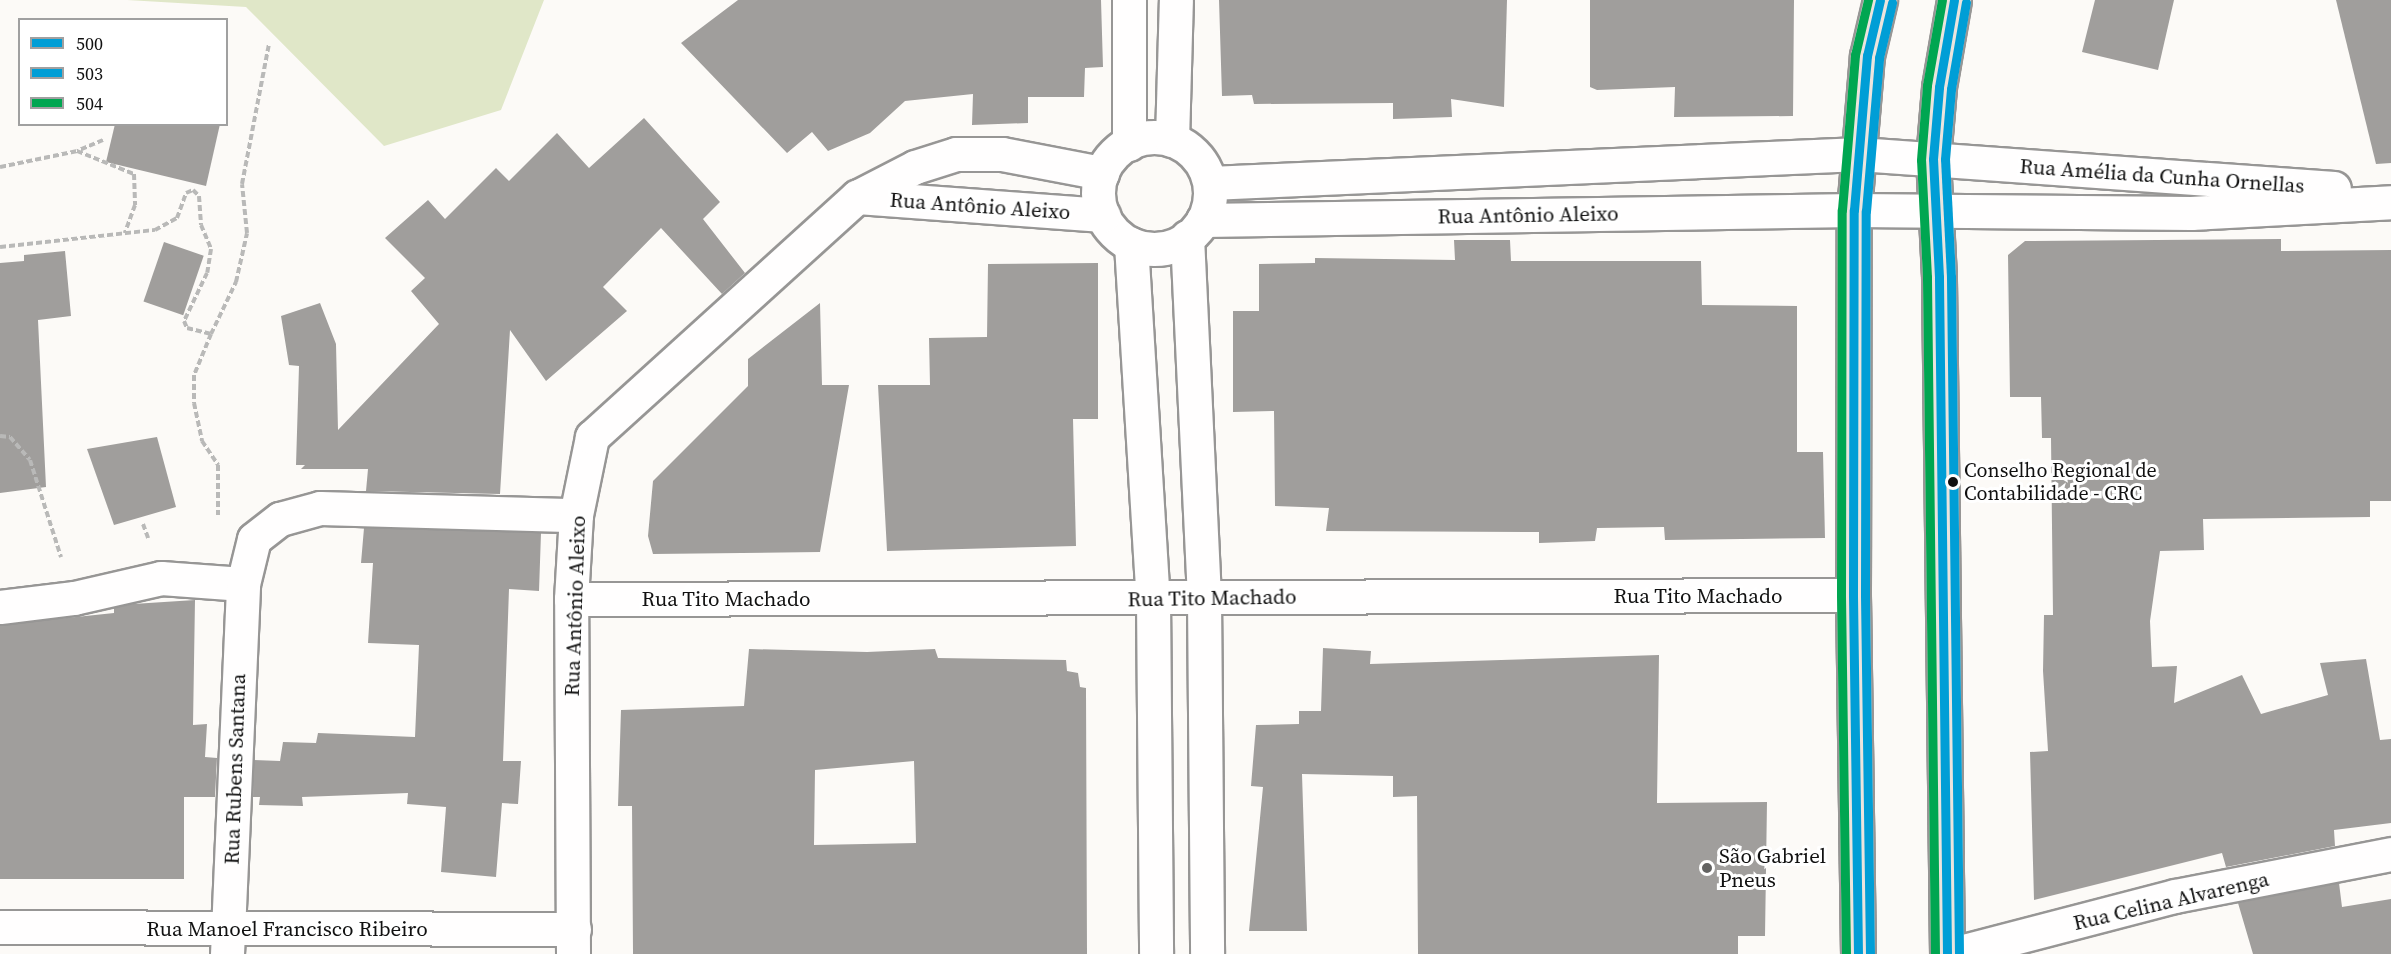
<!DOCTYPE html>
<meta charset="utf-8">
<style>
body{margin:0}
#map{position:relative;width:2391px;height:954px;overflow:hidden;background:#fcfaf7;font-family:"Source Serif 4",serif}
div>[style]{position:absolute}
.forest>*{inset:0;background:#e0e7c8}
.building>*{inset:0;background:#a09e9c;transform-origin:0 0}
.path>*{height:4px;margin-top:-2px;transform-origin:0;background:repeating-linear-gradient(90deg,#b9b9b8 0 6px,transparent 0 9px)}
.roads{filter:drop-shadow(2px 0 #979695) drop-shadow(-2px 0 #979695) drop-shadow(0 2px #979695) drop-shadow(0 -2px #979695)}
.minor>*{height:33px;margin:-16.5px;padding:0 16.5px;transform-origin:16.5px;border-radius:16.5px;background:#fffefe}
.minor>.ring{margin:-16.5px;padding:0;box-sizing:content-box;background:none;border:33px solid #fffefe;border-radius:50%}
.primary>*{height:33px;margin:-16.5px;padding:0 16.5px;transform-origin:16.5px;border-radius:16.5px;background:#ebe4dd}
.bus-1>*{height:9px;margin:-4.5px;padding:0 4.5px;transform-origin:4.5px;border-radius:4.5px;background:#009ed6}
.bus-2>*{height:9px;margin:-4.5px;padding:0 4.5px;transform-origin:4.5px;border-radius:4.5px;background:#009ed6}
.bus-3>*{height:9px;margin:-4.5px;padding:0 4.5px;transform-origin:4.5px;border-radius:4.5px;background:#00a651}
.dots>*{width:16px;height:16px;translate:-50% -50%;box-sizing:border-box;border:3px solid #fff;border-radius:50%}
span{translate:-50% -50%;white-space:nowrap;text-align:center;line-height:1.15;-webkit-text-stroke:6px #fff;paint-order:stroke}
.bus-label{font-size:20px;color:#111}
.left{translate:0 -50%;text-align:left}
.street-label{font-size:21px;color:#111}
.poi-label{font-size:21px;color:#111}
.legend{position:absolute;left:18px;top:18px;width:210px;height:108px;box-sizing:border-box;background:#fff;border:2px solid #a0a0a0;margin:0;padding:8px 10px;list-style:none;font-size:18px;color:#111}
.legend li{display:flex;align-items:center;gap:12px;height:30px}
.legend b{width:30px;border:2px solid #a0a0a0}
</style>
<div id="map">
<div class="forest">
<div style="clip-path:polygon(127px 0,544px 0,501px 110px,384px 146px,246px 7px)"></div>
</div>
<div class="building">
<div style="clip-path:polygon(738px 0,1101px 0,1103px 67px,1085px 68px,1084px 97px,1028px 97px,1028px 123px,972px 125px,973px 94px,905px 101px,870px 133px,828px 151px,812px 132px,787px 153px,681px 43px)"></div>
<div style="clip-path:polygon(1219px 0,1507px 0,1504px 107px,1451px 99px,1452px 117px,1393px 119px,1393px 103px,1254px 104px,1252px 95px,1222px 96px)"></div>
<div style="clip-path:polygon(1590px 0,1794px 0,1793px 116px,1674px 117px,1675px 87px,1597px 90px,1590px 87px)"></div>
<div style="clip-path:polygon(2095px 0,2174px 0,2158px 70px,2082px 52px)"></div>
<div style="clip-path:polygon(2336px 0,2391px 0,2391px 163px,2376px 164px)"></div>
<div style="clip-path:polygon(644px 118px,720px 202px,703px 219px,745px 273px,722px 294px,661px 228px,603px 287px,627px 311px,546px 381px,510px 330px,500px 494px,366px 491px,368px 469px,301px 469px,305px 465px,296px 465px,299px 366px,289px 365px,281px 316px,320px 303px,336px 344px,338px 430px,439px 324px,411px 291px,425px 278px,385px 238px,428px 200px,445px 219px,496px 168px,509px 181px,557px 133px,589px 168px)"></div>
<div style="clip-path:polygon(115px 124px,220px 124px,206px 186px,106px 162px)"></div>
<div style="clip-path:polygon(2281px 239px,2281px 251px,2391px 250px,2391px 501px,2370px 501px,2370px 517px,2203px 519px,2204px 550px,2160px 551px,2150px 621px,2152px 667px,2177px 666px,2174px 703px,2242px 675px,2261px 714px,2328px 695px,2320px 663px,2366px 659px,2380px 740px,2391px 739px,2391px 823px,2334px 830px,2335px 846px,2226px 867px,2222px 853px,2034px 900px,2030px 752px,2048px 751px,2043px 671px,2044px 615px,2053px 615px,2051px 438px,2042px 438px,2041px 397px,2010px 397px,2008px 255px,2025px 241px)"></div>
<div style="clip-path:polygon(1454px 240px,1510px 240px,1511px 261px,1701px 261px,1702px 305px,1797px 306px,1797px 452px,1823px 452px,1825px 538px,1665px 540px,1664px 527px,1597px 528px,1595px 541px,1539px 543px,1539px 532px,1326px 531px,1329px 508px,1275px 506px,1274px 411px,1233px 412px,1233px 311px,1259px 311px,1259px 264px,1315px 263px,1315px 258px,1455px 260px)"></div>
<div style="left:164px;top:242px;width:42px;height:63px;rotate:19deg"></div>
<div style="clip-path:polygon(65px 251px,71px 316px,38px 320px,46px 487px,0 493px,0 263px,24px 261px,24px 255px)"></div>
<div style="clip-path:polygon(1098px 263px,1098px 419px,1073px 419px,1076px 546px,887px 551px,878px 385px,930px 385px,929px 338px,987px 337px,988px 264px)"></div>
<div style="clip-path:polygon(820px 303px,822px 385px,849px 385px,820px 552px,653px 554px,648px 536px,653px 481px,748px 386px,748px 359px)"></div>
<div style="clip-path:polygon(157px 437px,176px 507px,114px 525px,87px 449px)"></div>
<div style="clip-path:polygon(364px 528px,541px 533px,539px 591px,509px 589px,503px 761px,521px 761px,518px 804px,502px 803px,496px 877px,441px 872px,446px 807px,407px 804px,408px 793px,302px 797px,303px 806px,259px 805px,260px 797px,253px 797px,254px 760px,280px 761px,283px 742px,316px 743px,318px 733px,415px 737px,419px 645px,368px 643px,373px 563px,361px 563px)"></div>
<div style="clip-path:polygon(195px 600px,193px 725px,207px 724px,205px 757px,217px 758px,215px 797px,184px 797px,184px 879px,0 879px,0 625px,114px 613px,114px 608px,133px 604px)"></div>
<div style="clip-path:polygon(1323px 648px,1371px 651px,1370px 664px,1659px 655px,1657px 803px,1767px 802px,1765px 936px,1738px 936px,1738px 954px,1418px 954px,1417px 796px,1393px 797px,1393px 776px,1302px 774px,1307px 931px,1249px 931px,1263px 787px,1251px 786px,1256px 725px,1299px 724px,1299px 711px,1321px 711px)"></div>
<div style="clip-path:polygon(evenodd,749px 649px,867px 652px,935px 649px,938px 658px,1066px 660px,1067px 671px,1078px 673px,1080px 687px,1086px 688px,1087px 954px,633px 954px,632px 806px,618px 806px,621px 710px,744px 706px,749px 649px,914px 761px,916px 843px,814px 845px,815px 770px,914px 761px)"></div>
<div style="clip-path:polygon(2339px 883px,2342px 907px,2391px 899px,2391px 954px,2253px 954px,2238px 903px)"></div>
</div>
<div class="path">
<div style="left:103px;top:140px;width:28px;rotate:157deg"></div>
<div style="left:77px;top:151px;width:61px;rotate:22deg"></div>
<div style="left:134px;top:174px;width:31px;rotate:88deg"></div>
<div style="left:135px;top:205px;width:30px;rotate:110deg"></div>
<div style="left:0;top:167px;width:79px;rotate:-11.7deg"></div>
<div style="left:0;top:247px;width:156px;rotate:-6.3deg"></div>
<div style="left:155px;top:230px;width:25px;rotate:-29deg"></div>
<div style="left:177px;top:218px;width:27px;rotate:-70deg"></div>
<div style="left:186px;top:193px;width:8px;rotate:-23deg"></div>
<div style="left:193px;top:190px;width:8px;rotate:45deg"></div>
<div style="left:199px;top:196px;width:29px;rotate:86deg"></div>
<div style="left:201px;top:225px;width:26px;rotate:67deg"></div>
<div style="left:211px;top:249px;width:24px;rotate:99deg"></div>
<div style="left:207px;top:273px;width:53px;rotate:115.6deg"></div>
<div style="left:184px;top:321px;width:8px;rotate:67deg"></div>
<div style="left:187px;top:328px;width:25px;rotate:14deg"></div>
<div style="left:211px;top:334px;width:44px;rotate:112.5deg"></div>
<div style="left:194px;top:375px;width:28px;rotate:90deg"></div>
<div style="left:194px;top:403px;width:39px;rotate:78deg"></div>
<div style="left:202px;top:441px;width:29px;rotate:56deg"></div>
<div style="left:218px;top:465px;width:50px;rotate:90deg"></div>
<div style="left:211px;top:334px;width:58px;rotate:-64.3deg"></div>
<div style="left:236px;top:282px;width:50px;rotate:-77.3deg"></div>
<div style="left:247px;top:233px;width:49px;rotate:-95.8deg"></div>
<div style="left:242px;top:184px;width:143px;rotate:-79.1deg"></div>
<div style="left:0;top:436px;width:10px;rotate:6deg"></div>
<div style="left:10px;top:437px;width:30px;rotate:49deg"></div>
<div style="left:30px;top:460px;width:102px;rotate:72.3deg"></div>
<div style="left:143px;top:524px;width:15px;rotate:70deg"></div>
</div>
<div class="roads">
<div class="minor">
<div style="left:1129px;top:0;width:144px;rotate:90deg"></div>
<div class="ring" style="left:1098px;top:137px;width:79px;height:79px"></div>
<div style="left:1172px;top:140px;width:140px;rotate:-88.4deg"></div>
<div style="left:1210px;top:183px;width:650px;rotate:-2.56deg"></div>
<div style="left:1859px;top:154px;width:476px;rotate:4.1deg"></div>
<div style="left:857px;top:197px;width:247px;rotate:4.2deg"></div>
<div style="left:1203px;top:220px;width:651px;rotate:-0.88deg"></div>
<div style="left:1854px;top:210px;width:337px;rotate:0.5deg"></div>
<div style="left:2191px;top:213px;width:200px;rotate:-3.1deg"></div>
<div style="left:1187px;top:237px;width:361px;rotate:87.3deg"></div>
<div style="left:1204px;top:598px;width:356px;rotate:89.5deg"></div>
<div style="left:1131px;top:244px;width:356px;rotate:86.5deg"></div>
<div style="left:1153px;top:599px;width:355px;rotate:89.5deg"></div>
<div style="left:571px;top:599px;width:1282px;rotate:-0.18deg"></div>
<div style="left:0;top:607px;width:75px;rotate:-6.9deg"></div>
<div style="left:74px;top:598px;width:89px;rotate:-12.9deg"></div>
<div style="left:161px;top:578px;width:82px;rotate:4.2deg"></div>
<div style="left:0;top:927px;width:574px;rotate:0.2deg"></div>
<div style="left:227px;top:954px;width:370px;rotate:-87.5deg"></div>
<div style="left:243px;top:584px;width:46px;rotate:-76.3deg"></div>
<div style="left:254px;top:539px;width:33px;rotate:-38deg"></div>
<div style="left:280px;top:519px;width:41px;rotate:-15.4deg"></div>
<div style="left:320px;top:508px;width:256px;rotate:1.6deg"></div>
<div style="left:573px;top:954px;width:355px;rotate:-90.3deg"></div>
<div style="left:571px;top:599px;width:84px;rotate:-86.6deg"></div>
<div style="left:576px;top:515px;width:80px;rotate:-78.4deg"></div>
<div style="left:592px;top:437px;width:358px;rotate:-42.2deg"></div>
<div style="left:857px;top:197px;width:65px;rotate:-27.3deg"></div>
<div style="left:915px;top:167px;width:43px;rotate:-17.6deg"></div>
<div style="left:956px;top:154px;width:46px"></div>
<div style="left:1002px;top:154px;width:102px;rotate:10.8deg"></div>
<div style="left:1952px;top:954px;width:230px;rotate:-14.6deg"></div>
<div style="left:2175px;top:896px;width:220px;rotate:-11deg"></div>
</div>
<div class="primary">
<div style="left:1858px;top:954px;width:359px;rotate:-90.8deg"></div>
<div style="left:1853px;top:595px;width:385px;rotate:-89.9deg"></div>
<div style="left:1854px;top:210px;width:155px;rotate:-85.2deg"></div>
<div style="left:1867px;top:56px;width:57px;rotate:-76.9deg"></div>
<div style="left:1947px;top:954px;width:677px;rotate:-90.68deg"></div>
<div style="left:1939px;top:277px;width:118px;rotate:-92.9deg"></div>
<div style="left:1933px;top:159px;width:72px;rotate:-85.2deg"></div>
<div style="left:1939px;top:87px;width:88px;rotate:-80.2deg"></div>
</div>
</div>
<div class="bus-1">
<div style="left:1858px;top:954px;width:359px;rotate:-90.8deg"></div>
<div style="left:1853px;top:595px;width:385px;rotate:-89.9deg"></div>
<div style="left:1854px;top:210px;width:155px;rotate:-85.2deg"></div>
<div style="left:1867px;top:56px;width:57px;rotate:-76.9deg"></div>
<div style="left:1947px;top:954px;width:677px;rotate:-90.68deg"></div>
<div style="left:1939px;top:277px;width:118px;rotate:-92.9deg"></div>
<div style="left:1933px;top:159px;width:72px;rotate:-85.2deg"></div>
<div style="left:1939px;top:87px;width:88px;rotate:-80.2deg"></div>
</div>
<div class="bus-2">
<div style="left:1870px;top:954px;width:359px;rotate:-90.8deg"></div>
<div style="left:1865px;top:595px;width:384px;rotate:-89.9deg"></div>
<div style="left:1866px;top:211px;width:154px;rotate:-85.1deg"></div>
<div style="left:1879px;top:58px;width:57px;rotate:-76.7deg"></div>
<div style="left:1959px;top:954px;width:677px;rotate:-90.68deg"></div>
<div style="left:1951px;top:277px;width:118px;rotate:-92.9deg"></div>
<div style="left:1945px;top:159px;width:70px;rotate:-85.1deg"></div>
<div style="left:1951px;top:89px;width:88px;rotate:-80.2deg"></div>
</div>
<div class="bus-3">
<div style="left:1846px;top:954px;width:359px;rotate:-90.8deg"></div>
<div style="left:1841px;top:595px;width:385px;rotate:-89.9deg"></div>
<div style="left:1842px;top:210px;width:156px;rotate:-85.2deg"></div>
<div style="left:1855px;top:55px;width:57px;rotate:-76.7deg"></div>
<div style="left:1935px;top:954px;width:677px;rotate:-90.68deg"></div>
<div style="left:1927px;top:277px;width:117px;rotate:-92.9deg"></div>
<div style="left:1921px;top:160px;width:75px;rotate:-85.4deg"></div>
<div style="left:1927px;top:85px;width:86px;rotate:-80deg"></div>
</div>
<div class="dots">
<div style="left:1953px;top:482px;background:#111"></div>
<div style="left:1707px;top:868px;background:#636362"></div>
</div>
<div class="bus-label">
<span class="left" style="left:1964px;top:482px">Conselho Regional de<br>Contabilidade - CRC</span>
</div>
<div class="street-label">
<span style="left:2162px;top:176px;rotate:4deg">Rua Amélia da Cunha Ornellas</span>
<span style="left:980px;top:206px;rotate:4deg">Rua Antônio Aleixo</span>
<span style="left:1528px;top:215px;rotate:-1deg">Rua Antônio Aleixo</span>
<span style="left:1698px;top:596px">Rua Tito Machado</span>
<span style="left:1212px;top:598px;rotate:-1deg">Rua Tito Machado</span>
<span style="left:726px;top:599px">Rua Tito Machado</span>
<span style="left:575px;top:606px;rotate:-88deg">Rua Antônio Aleixo</span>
<span style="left:235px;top:769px;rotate:-88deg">Rua Rubens Santana</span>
<span style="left:2171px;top:901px;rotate:-13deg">Rua Celina Alvarenga</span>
<span style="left:287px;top:929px">Rua Manoel Francisco Ribeiro</span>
</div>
<div class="poi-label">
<span class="left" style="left:1719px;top:868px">São Gabriel<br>Pneus</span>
</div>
<ul class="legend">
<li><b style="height:8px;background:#009ed6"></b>500</li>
<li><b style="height:8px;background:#009ed6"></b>503</li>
<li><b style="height:8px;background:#00a651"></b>504</li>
</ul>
</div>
